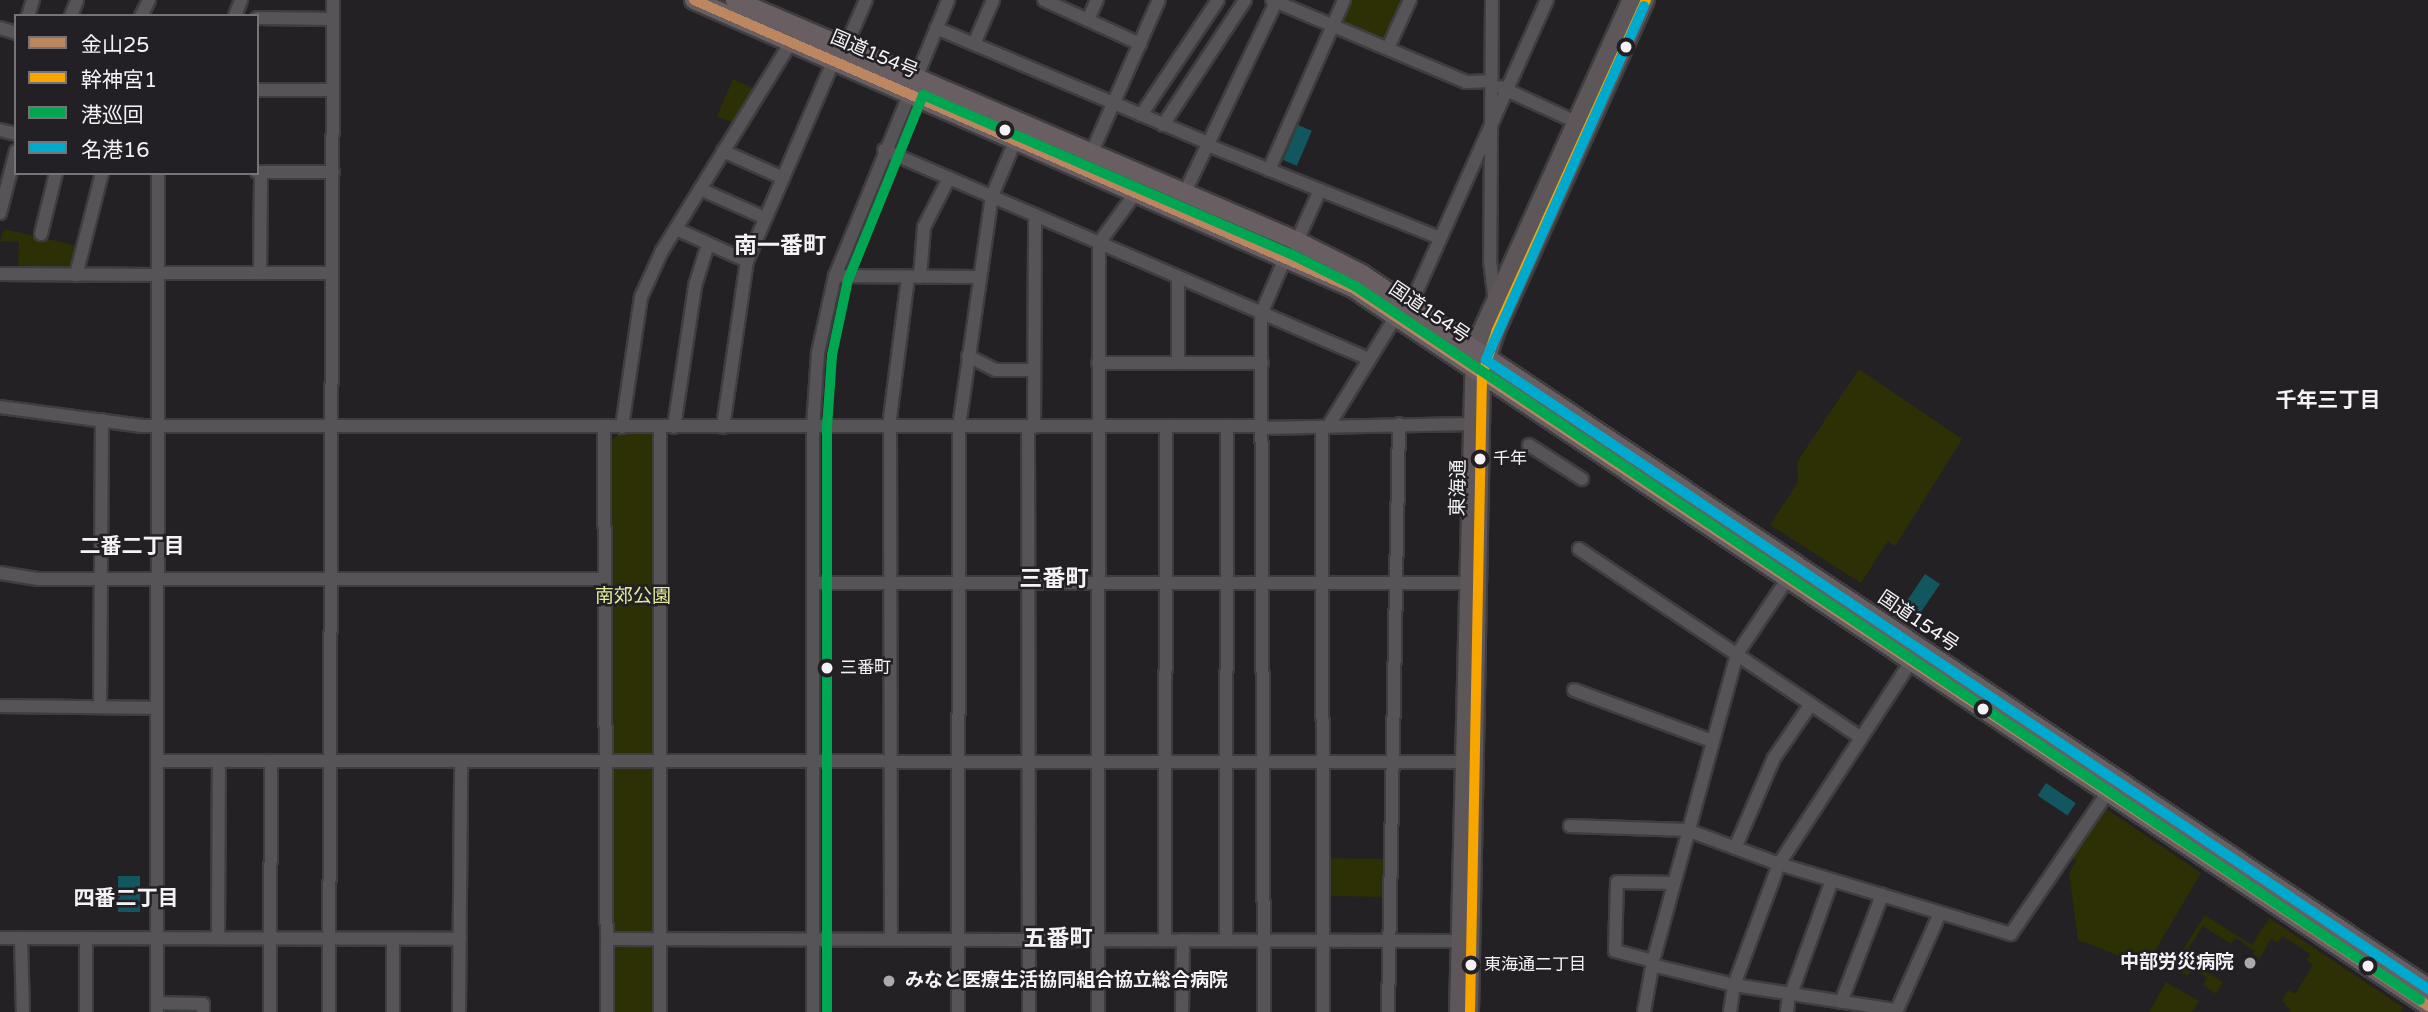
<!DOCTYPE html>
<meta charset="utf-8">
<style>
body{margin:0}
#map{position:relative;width:2428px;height:1012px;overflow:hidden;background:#232124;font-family:"Varela Round","Noto Sans JP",sans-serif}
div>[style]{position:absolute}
.green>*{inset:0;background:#2d2f05;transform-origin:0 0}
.water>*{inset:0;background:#12565f;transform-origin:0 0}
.roads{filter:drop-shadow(2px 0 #3e3d3f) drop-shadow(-2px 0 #3e3d3f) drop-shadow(0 2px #3e3d3f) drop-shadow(0 -2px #3e3d3f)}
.minor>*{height:12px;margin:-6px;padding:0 6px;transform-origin:6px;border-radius:6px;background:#565456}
.major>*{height:16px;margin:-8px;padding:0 8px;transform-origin:8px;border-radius:8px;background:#5e575a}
.highway>*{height:18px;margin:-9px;padding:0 9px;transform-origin:9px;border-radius:9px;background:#695e62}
.bus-1>*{height:10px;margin:-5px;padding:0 5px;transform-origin:5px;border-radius:5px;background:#bb8660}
.bus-2>*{height:10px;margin:-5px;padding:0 5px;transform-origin:5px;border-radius:5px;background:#f7a600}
.bus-3>*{height:10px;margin:-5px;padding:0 5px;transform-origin:5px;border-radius:5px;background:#00a651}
.bus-4>*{height:10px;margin:-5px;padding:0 5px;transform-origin:5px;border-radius:5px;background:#00a9ce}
.dots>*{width:19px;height:19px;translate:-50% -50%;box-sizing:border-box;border:4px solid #232025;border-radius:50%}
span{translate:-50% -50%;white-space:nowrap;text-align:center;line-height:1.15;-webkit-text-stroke:5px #232025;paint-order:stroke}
.bus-label{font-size:17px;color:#f4f2f5}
.left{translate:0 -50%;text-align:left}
.street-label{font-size:19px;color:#f4f2f5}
.park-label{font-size:19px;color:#e2e99b}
.poi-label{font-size:19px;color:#f4f2f5;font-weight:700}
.right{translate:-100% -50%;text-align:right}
.neighbourhood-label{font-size:21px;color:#f4f2f5;font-weight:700}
.quarter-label{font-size:23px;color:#f4f2f5;font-weight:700}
.legend{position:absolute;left:14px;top:14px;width:245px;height:161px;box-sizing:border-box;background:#232025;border:2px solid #777478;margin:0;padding:9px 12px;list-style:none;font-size:21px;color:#f4f2f5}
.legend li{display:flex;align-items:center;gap:14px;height:35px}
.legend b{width:35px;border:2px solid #777478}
</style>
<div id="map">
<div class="green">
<div style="clip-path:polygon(1348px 0,1406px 0,1384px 42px,1341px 23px)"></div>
<div style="clip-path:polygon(733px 79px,757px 90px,734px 123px,717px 116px)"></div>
<div style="clip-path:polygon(4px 229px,78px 246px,76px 267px,18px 268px,19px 242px,0 241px)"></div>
<div style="clip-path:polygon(1859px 369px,1962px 439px,1895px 546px,1888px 541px,1861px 583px,1770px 525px,1798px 482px,1797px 462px)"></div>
<div style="clip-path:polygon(620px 432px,654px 434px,655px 1012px,612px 1012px,609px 444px)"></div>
<div style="clip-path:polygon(2102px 806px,2201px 873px,2146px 966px,2078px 940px,2069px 873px,2076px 861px,2070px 855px)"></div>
<div style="left:1326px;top:858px;width:62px;height:38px;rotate:1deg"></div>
<div style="clip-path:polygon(2205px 915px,2252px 945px,2269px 918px,2404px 1008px,2401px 1012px,2291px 1012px,2282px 1000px,2288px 990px,2295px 994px,2313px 965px,2307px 960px,2310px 954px,2282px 936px,2278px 943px,2271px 939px,2258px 961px,2252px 957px,2255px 951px,2236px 938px,2231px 944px,2203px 926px,2183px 957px,2223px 982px,2216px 994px,2203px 985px,2207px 978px,2193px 969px,2187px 976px,2181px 972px,2186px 965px,2177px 959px)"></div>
<div style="clip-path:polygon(2166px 982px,2199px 1001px,2192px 1012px,2149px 1012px)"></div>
</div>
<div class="water">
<div style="left:1298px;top:125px;width:15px;height:38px;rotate:23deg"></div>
<div style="left:1925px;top:574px;width:18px;height:37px;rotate:34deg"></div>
<div style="left:2046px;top:783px;width:36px;height:15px;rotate:34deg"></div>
<div style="left:118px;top:876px;width:22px;height:36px"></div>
</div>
<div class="roads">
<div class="minor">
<div style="left:1044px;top:0;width:106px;rotate:24.6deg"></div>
<div style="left:1272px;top:0;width:211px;rotate:22.9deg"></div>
<div style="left:1466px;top:82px;width:25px;rotate:-2deg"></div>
<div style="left:1492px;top:0;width:260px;rotate:90.4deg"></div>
<div style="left:1490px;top:260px;width:43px;rotate:83.4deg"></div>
<div style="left:28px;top:16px;width:17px;rotate:-73deg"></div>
<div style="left:71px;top:16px;width:17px;rotate:-69deg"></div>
<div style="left:141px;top:16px;width:18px;rotate:-63deg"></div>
<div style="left:235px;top:16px;width:17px;rotate:-69deg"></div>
<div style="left:257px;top:18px;width:76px;rotate:0.8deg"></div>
<div style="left:1088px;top:20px;width:22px;rotate:-66deg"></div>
<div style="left:0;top:28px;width:17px;rotate:17deg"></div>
<div style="left:936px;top:28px;width:298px;rotate:22.9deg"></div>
<div style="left:974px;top:44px;width:48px;rotate:-66.6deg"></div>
<div style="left:845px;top:48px;width:52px;rotate:-66.4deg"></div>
<div style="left:1388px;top:48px;width:53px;rotate:-65.4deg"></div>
<div style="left:1500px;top:87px;width:84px;rotate:24.7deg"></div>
<div style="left:257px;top:90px;width:76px"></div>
<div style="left:1141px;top:115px;width:138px;rotate:-56.2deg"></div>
<div style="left:1163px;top:125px;width:149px;rotate:-56.7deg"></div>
<div style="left:0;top:130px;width:16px;rotate:14deg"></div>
<div style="left:1210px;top:146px;width:245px;rotate:21.8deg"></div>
<div style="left:884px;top:150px;width:528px;rotate:23.31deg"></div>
<div style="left:723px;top:151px;width:66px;rotate:24.2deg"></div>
<div style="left:1091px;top:154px;width:168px;rotate:-66.2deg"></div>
<div style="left:1269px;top:170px;width:186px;rotate:-66.2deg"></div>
<div style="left:257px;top:172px;width:76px"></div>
<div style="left:700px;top:189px;width:71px;rotate:24deg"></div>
<div style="left:1184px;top:194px;width:215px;rotate:-64.4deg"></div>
<div style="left:0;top:213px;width:64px;rotate:-75.5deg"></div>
<div style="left:676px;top:229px;width:78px;rotate:24.3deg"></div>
<div style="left:41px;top:234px;width:63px;rotate:-76.2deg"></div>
<div style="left:1297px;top:241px;width:56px;rotate:-65.7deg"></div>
<div style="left:158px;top:273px;width:174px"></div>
<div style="left:260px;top:273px;width:101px;rotate:-89.4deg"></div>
<div style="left:0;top:274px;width:158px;rotate:0.4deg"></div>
<div style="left:76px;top:275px;width:105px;rotate:-75.7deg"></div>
<div style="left:835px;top:276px;width:144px;rotate:0.4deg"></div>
<div style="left:920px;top:277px;width:50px;rotate:-85.4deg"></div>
<div style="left:924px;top:227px;width:55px;rotate:-63deg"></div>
<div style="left:1406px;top:303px;width:12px;rotate:-42deg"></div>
<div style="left:1415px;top:295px;width:323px;rotate:-65.9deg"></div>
<div style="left:968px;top:356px;width:31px;rotate:27deg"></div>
<div style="left:996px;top:370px;width:38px"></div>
<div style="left:1098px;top:363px;width:164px"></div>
<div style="left:1178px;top:363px;width:86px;rotate:-90deg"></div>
<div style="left:0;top:407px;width:143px;rotate:7.6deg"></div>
<div style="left:142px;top:426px;width:1121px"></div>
<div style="left:1329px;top:425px;width:128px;rotate:-58.4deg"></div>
<div style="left:604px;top:427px;width:585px;rotate:89.71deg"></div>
<div style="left:622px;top:427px;width:131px;rotate:-81.7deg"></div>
<div style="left:641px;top:297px;width:51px;rotate:-65.5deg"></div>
<div style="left:662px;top:251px;width:246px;rotate:-58.3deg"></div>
<div style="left:674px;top:427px;width:143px;rotate:-81.5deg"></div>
<div style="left:695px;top:286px;width:44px;rotate:-72.8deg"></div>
<div style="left:723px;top:427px;width:168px;rotate:-81.8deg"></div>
<div style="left:747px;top:261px;width:219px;rotate:-66.6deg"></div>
<div style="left:1028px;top:427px;width:585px;rotate:89.9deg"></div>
<div style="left:1034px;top:427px;width:212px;rotate:-89.7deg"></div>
<div style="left:1264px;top:428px;width:205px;rotate:-1.1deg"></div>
<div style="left:1322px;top:428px;width:584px;rotate:89.9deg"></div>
<div style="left:1529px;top:445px;width:63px;rotate:32.7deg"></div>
<div style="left:1579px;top:549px;width:339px;rotate:33.8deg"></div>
<div style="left:0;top:573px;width:39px;rotate:9deg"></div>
<div style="left:39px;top:579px;width:564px"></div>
<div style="left:813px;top:583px;width:653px"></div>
<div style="left:1574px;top:690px;width:147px;rotate:20.3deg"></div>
<div style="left:0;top:706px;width:157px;rotate:0.7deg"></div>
<div style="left:100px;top:707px;width:287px;rotate:-89.6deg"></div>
<div style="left:157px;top:761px;width:1314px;rotate:0.04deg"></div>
<div style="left:1570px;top:826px;width:117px;rotate:2deg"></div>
<div style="left:1687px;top:830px;width:98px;rotate:20.3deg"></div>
<div style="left:1779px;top:864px;width:242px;rotate:16.8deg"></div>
<div style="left:2011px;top:934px;width:172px;rotate:-55.7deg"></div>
<div style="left:1735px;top:848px;width:98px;rotate:-66.6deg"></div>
<div style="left:1774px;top:758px;width:65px;rotate:-55.6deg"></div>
<div style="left:0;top:938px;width:460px;rotate:0.1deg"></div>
<div style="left:21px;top:938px;width:74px;rotate:88.5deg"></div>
<div style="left:218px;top:938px;width:177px;rotate:-89.7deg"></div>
<div style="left:393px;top:939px;width:73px;rotate:90deg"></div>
<div style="left:607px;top:939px;width:853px;rotate:0.13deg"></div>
<div style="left:891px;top:939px;width:521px;rotate:-90.11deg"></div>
<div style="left:890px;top:418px;width:142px;rotate:-82.7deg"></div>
<div style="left:1165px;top:940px;width:514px;rotate:-89.89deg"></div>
<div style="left:1226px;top:940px;width:514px;rotate:-89.89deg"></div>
<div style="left:1653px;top:961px;width:39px;rotate:-165deg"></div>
<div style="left:1615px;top:951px;width:69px;rotate:-88.3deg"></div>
<div style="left:1617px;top:882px;width:57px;rotate:1deg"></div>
<div style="left:1652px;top:965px;width:84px;rotate:13.7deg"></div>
<div style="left:1734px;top:985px;width:164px;rotate:8.8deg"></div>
<div style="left:1791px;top:994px;width:121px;rotate:-70.2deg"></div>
<div style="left:1841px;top:1002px;width:115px;rotate:-69deg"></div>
<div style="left:157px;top:1003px;width:46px;rotate:1.2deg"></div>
<div style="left:203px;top:1004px;width:8px;rotate:90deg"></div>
<div style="left:86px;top:1012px;width:74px;rotate:-90deg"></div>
<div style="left:157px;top:1012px;width:839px;rotate:-89.93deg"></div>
<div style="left:270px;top:1012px;width:251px;rotate:-89.8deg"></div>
<div style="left:329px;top:1012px;width:1012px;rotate:-89.77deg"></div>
<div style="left:459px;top:1012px;width:250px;rotate:-89.5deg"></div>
<div style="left:660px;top:1012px;width:585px;rotate:-90deg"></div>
<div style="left:813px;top:1012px;width:585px;rotate:-90deg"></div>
<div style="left:813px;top:427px;width:74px;rotate:-86.1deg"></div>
<div style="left:818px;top:353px;width:79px;rotate:-77.6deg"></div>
<div style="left:835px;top:276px;width:298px;rotate:-67.7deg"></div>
<div style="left:958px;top:1012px;width:585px;rotate:-89.9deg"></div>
<div style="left:959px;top:427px;width:233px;rotate:-81.9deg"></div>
<div style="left:992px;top:196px;width:62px;rotate:-67.2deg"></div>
<div style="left:1098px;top:1012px;width:769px;rotate:-89.93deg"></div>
<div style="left:1099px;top:243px;width:64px;rotate:-53.8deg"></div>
<div style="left:1182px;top:1012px;width:72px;rotate:-89.2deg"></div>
<div style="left:1264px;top:1012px;width:698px;rotate:-90.25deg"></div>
<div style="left:1261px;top:314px;width:63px;rotate:-66.7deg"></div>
<div style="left:1388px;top:1012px;width:588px;rotate:-88.93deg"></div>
<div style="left:1644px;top:1012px;width:52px;rotate:-80deg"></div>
<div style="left:1653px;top:961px;width:318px;rotate:-74.7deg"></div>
<div style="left:1737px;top:654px;width:92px;rotate:-56.1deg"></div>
<div style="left:1730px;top:1012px;width:27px;rotate:-82deg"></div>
<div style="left:1734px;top:985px;width:129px;rotate:-69.6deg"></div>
<div style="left:1779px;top:864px;width:249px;rotate:-56.9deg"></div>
<div style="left:1787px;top:1012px;width:18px;rotate:-84deg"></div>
<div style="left:1896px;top:1012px;width:108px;rotate:-66deg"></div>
</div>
<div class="major">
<div style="left:1458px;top:1012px;width:665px;rotate:-88.62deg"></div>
<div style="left:1474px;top:347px;width:381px;rotate:-65.7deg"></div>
<div style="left:1470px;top:1012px;width:637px;rotate:-88.92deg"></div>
<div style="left:1482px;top:375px;width:47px;rotate:-71.6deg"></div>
<div style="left:1497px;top:330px;width:362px;rotate:-65.7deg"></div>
</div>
<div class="highway">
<div style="left:694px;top:0;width:719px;rotate:23.61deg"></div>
<div style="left:1353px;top:288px;width:1293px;rotate:33.74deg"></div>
<div style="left:735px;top:0;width:611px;rotate:23.21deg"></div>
<div style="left:1297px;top:241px;width:73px;rotate:26.9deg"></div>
<div style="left:1362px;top:274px;width:1283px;rotate:33.81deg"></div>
</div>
</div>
<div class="bus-1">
<div style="left:694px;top:0;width:719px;rotate:23.61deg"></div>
<div style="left:1353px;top:288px;width:1293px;rotate:33.74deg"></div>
</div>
<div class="bus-2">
<div style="left:1470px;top:1012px;width:637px;rotate:-88.92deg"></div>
<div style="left:1482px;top:375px;width:47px;rotate:-71.6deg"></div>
<div style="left:1497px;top:330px;width:362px;rotate:-65.7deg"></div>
</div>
<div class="bus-3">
<div style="left:827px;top:1012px;width:585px;rotate:-90deg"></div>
<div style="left:827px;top:427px;width:72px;rotate:-86deg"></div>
<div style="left:832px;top:355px;width:77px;rotate:-78deg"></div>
<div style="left:848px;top:280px;width:200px;rotate:-67.9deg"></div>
<div style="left:923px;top:95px;width:401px;rotate:23.4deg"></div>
<div style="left:1291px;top:254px;width:72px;rotate:26.6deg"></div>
<div style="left:1355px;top:286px;width:1282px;rotate:33.84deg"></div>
</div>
<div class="bus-4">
<div style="left:1644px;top:6px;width:388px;rotate:114.1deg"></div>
<div style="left:1486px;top:360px;width:1133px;rotate:33.73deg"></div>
</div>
<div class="dots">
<div style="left:1626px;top:47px;background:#f4f2f5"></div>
<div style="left:1005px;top:130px;background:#f4f2f5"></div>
<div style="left:1480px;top:459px;background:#f4f2f5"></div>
<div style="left:827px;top:668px;background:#f4f2f5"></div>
<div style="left:1983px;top:709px;background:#f4f2f5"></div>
<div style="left:2250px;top:963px;background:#aba9ac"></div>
<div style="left:1471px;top:965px;background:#f4f2f5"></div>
<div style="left:2368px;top:966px;background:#f4f2f5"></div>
<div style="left:889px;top:981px;background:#aba9ac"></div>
</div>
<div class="bus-label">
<span class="left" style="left:1493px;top:459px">千年</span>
<span class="left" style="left:840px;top:668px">三番町</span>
<span class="left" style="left:1484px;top:965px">東海通二丁目</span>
</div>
<div class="street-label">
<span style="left:874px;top:55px;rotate:23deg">国道154号</span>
<span style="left:1429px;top:313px;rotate:34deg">国道154号</span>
<span style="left:1459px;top:488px;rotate:-89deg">東海通</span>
<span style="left:1918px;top:622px;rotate:34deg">国道154号</span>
</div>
<div class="park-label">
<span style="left:633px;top:597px">南郊公園</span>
</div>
<div class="poi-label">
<span class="right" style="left:2234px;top:963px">中部労災病院</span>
<span class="left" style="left:905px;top:981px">みなと医療生活協同組合協立総合病院</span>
</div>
<div class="neighbourhood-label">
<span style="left:2328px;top:401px">千年三丁目</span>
<span style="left:132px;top:547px">二番二丁目</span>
<span style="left:126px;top:899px">四番二丁目</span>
</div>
<div class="quarter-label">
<span style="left:780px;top:246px">南一番町</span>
<span style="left:1054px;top:579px">三番町</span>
<span style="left:1058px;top:939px">五番町</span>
</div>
<ul class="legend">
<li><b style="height:9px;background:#bb8660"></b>金山25</li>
<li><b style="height:9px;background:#f7a600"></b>幹神宮1</li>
<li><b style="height:9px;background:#00a651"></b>港巡回</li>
<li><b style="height:9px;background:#00a9ce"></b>名港16</li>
</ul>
</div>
